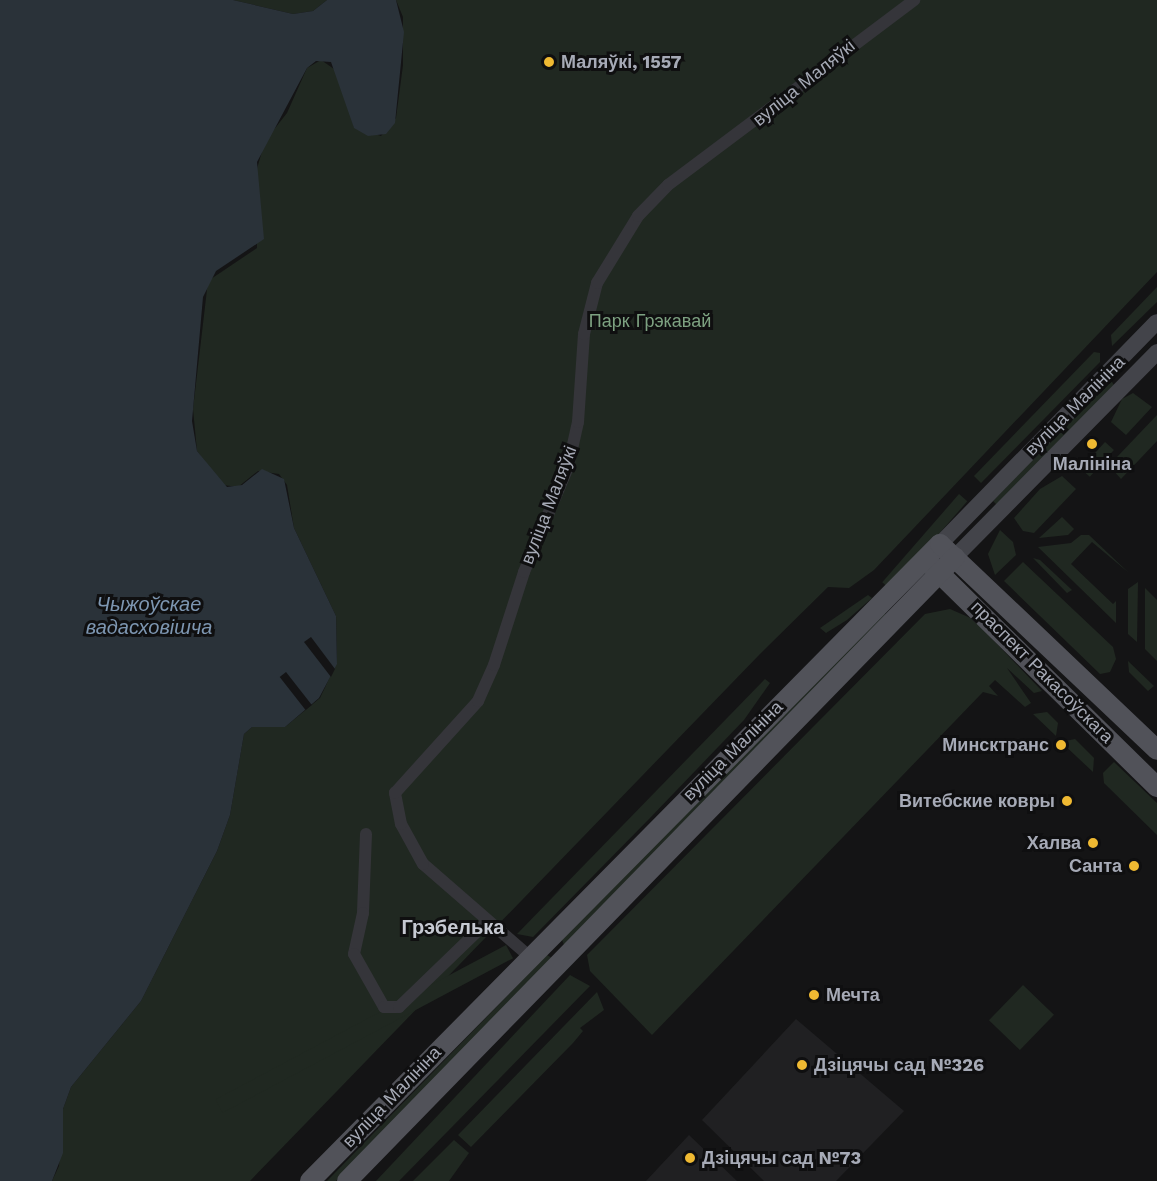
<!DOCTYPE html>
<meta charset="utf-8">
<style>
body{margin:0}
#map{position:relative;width:1157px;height:1181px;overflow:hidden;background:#141415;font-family:"Work Sans",sans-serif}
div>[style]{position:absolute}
.built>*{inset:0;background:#202022}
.green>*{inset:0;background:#202821;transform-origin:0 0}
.water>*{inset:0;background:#2a3239}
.pier>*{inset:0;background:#141415;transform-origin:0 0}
.minor>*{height:12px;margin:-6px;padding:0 6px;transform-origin:6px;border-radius:6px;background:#35353a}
.secondary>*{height:16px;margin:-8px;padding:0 8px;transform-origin:8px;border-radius:8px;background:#43444a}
.primary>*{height:20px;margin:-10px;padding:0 10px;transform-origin:10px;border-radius:10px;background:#515259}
.dots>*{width:16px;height:16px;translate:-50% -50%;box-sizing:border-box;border:3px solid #0f0f10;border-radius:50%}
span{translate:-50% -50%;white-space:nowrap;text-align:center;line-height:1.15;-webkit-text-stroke:6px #0f0f10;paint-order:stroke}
.poi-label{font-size:18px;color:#a6aab6;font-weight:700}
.left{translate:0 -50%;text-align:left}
.right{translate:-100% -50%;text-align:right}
.street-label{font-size:18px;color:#a6aab6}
.park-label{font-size:18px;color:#7da181}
.water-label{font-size:20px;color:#7d96b1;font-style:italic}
.neighbourhood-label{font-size:20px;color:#c6c9d2;font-weight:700}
</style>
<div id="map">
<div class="built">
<div style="clip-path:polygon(796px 1019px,904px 1111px,836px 1181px,764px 1181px,702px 1120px)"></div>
<div style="clip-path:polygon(689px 1135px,737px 1181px,646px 1181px)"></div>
</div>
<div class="green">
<div style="clip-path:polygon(233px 0,327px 0,313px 11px,293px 14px)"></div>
<div style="clip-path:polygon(396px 0,1157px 0,1157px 272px,874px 570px,849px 588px,828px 587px,760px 654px,250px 1181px,52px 1181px,59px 1166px,63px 1109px,71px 1087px,141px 1001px,217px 851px,230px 815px,244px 734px,252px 727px,285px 727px,320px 698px,337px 662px,336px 616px,294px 528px,287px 485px,279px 474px,258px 471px,238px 487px,223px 485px,197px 451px,193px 409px,208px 281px,257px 248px,256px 172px,265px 141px,287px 113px,307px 68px,321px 60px,337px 71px,354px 127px,381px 136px,396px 118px,403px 65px,403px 17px)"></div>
<div style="clip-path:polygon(1157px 287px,1157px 302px,1112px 346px,1111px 335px)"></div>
<div style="clip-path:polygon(1094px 352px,1100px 353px,1100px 362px,981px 483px,974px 476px)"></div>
<div style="clip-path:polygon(1110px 379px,1114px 385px,999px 507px,993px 501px)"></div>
<div style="clip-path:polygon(1133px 393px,1152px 407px,1126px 435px,1111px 422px,1122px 399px)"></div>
<div style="clip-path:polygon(1157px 415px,1157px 441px,1121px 479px,1112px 469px,1117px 457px)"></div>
<div style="left:1105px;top:442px;width:12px;height:36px;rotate:42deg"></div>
<div style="clip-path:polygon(1062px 476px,1076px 489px,1034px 533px,1023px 531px,1014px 518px,1040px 489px)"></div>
<div style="left:959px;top:494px;width:11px;height:117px;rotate:41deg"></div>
<div style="clip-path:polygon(1062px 517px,1074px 529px,1068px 535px,1039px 538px)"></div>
<div style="clip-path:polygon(1000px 530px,1013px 542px,1016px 555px,995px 575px,988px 554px)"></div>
<div style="clip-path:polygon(1081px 535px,1089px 535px,1129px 573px,1092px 542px,1071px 564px,1113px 604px,1116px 601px,1116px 623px,1038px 547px,1071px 543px)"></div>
<div style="clip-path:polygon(1033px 558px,1040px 560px,1072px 590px,1067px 593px)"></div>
<div style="clip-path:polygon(1023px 562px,1113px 647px,1116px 659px,1110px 672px,1100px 674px,1004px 581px)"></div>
<div style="clip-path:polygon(1138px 582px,1137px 642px,1128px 634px,1128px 589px)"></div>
<div style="clip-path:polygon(1145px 588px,1157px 600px,1157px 661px,1145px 649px)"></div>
<div style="clip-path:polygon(868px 595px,872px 598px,847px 620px,826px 633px,820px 628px)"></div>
<div style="clip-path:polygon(950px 609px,973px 619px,1042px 691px,1034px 693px,1007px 668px,1031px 703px,1025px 707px,995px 680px,989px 686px,998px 696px,983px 692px,652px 1035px,590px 971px,587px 955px,925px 614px)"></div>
<div style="clip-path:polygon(882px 610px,886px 615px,564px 945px,562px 940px)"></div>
<div style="clip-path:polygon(1128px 661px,1154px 686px,1148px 691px,1129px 672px)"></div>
<div style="clip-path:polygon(765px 679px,770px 683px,744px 720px,650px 818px,533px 937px,517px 934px)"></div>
<div style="clip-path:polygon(1047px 712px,1058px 723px,1056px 736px,1033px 714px)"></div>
<div style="clip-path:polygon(1075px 739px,1094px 758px,1093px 772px,1061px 742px)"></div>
<div style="clip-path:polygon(1114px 762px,1157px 803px,1157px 835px,1104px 783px,1103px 773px)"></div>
<div style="left:506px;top:945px;width:15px;height:329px;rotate:62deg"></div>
<div style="clip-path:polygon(547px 955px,552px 958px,336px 1181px,327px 1181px)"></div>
<div style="clip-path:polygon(570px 975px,590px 986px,399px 1181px,376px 1181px)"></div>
<div style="left:1023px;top:985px;width:43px;height:49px;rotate:44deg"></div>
<div style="clip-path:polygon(597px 992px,604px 1010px,580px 1028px,583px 1031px,573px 1043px,471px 1147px,458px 1135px)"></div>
<div style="clip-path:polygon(454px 1140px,469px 1153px,449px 1181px,413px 1181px)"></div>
</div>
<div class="water">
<div style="clip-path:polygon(0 0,233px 0,293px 14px,313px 11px,327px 0,396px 0,404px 32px,395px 123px,386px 134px,368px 136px,354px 128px,331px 62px,316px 61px,307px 68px,257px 162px,264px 239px,216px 271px,203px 297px,192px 421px,197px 451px,227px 487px,242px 485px,262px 469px,284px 479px,294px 528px,336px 616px,337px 664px,319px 698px,285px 727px,252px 727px,244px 734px,230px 815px,217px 851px,141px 1001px,71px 1087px,63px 1109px,63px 1153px,52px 1181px,0 1181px)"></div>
</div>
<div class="pier">
<div style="clip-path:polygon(311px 637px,335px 669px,331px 677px,304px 642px)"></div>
<div style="left:286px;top:672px;width:42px;height:8px;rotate:52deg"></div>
</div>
<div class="minor">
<div style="left:366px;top:834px;width:79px;rotate:92.2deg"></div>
<div style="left:363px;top:913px;width:42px;rotate:102.4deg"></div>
<div style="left:354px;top:954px;width:61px;rotate:60.5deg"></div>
<div style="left:384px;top:1007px;width:15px"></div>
<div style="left:399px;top:1007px;width:122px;rotate:-44deg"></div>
<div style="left:529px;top:956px;width:140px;rotate:-139deg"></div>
<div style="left:423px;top:864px;width:46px;rotate:-118.8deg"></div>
<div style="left:401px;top:824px;width:32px;rotate:-101deg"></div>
<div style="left:395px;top:793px;width:124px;rotate:-47.9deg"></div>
<div style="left:478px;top:701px;width:39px;rotate:-66deg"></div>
<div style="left:494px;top:665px;width:98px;rotate:-72.1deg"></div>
<div style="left:524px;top:572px;width:114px;rotate:-67.3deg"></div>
<div style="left:568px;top:467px;width:46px;rotate:-77.5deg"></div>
<div style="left:578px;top:422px;width:88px;rotate:-86.1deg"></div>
<div style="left:584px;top:334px;width:53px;rotate:-75.7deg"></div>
<div style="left:597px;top:283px;width:79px;rotate:-58.5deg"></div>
<div style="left:638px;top:216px;width:43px;rotate:-45.9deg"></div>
<div style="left:668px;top:185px;width:308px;rotate:-36.9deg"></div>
</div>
<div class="secondary">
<div style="left:940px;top:544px;width:310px;rotate:-45.7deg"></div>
<div style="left:955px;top:557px;width:288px;rotate:-45.4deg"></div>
</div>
<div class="primary">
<div style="left:931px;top:565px;width:317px;rotate:44.5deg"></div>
<div style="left:310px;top:1181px;width:896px;rotate:-45.32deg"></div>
<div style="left:940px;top:544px;width:299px;rotate:43.5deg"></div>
<div style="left:347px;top:1181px;width:871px;rotate:-45.74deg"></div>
</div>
<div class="dots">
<div style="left:549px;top:62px;background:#efb932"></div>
<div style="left:1092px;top:444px;background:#efb932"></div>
<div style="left:1061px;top:745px;background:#efb932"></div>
<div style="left:1067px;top:801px;background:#efb932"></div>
<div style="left:1093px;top:843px;background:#efb932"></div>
<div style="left:1134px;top:866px;background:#efb932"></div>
<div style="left:814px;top:995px;background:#efb932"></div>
<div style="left:802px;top:1065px;background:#efb932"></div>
<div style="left:690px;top:1158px;background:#efb932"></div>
</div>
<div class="poi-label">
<span class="left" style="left:561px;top:62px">Маляўкі, 1557</span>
<span style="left:1092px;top:464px">Малініна</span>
<span class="right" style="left:1049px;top:745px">Минсктранс</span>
<span class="right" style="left:1055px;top:801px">Витебские ковры</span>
<span class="right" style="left:1081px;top:843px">Халва</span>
<span class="right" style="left:1122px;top:866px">Санта</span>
<span class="left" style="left:826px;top:995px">Мечта</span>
<span class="left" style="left:814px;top:1065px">Дзіцячы сад №326</span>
<span class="left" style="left:702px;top:1158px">Дзіцячы сад №73</span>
</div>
<div class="street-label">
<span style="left:804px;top:83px;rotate:-39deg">вуліца Маляўкі</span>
<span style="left:1075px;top:406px;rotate:-45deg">вуліца Малініна</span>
<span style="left:549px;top:505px;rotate:-69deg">вуліца Маляўкі</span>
<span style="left:1042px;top:672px;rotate:45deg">праспект Ракасоўскага</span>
<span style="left:733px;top:751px;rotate:-45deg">вуліца Малініна</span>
<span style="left:392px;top:1097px;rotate:-46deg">вуліца Малініна</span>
</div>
<div class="park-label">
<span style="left:650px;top:321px">Парк Грэкавай</span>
</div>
<div class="water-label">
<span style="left:149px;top:616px">Чыжоўскае<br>вадасховішча</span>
</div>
<div class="neighbourhood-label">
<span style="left:453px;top:927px">Грэбелька</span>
</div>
</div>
